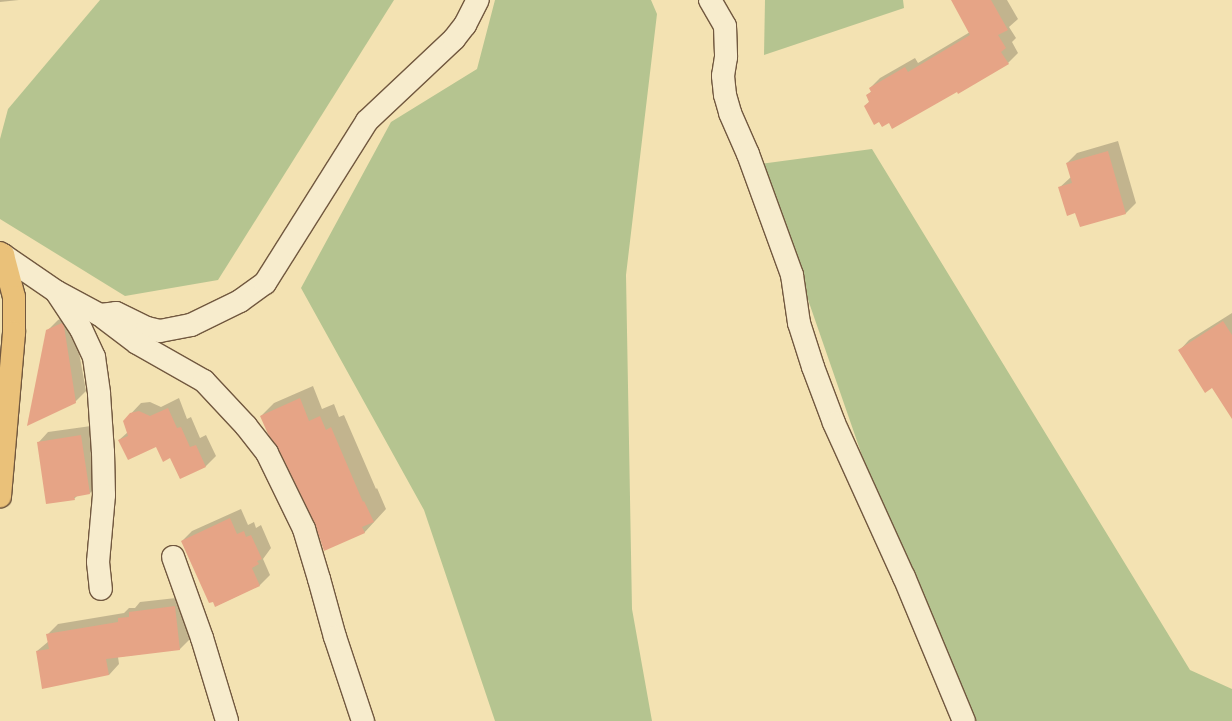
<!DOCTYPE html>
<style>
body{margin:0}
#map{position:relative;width:1232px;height:721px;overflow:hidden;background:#f3e2b2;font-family:"Libre Bodoni",serif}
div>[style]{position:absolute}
.green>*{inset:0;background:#b5c490}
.shadow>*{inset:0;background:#0003}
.building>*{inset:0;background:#e6a486}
.roads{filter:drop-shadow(1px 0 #71583f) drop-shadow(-1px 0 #71583f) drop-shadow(0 1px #71583f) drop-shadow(0 -1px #71583f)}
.minor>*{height:22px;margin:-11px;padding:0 11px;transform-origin:11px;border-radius:11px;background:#f7eccd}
.major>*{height:22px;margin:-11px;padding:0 11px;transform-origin:11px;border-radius:11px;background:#eac179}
span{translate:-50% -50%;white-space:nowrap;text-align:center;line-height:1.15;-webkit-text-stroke:3.5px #f7eccd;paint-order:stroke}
</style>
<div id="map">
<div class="green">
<div style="clip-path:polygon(100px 0,394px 0,218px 280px,125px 296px,0 219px,0 139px,8px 109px)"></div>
<div style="clip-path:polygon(495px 0,651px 0,657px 14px,626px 275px,632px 609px,652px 721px,495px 721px,424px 510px,301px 288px,391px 122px,477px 69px)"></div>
<div style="clip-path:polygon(765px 0,903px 0,904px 8px,764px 55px)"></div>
<div style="clip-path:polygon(872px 149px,1190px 670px,1232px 689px,1232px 721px,954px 721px,761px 164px)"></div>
</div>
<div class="shadow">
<div style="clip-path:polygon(0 0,19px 0,0 2px)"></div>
<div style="clip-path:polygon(952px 0,1007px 0,1018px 19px,1009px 27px,1016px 38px,1012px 42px,1018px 53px,1008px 63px,889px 121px,879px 121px,865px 106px,870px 101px,867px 95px,872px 91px,870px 88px,880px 78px,915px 58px,918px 63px,970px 32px)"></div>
<div style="clip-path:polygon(1118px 141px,1136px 203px,1126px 213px,1081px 226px,1076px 212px,1059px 188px,1071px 177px,1067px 163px,1077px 153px)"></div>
<div style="clip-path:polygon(1232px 313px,1232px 417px,1212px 387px,1179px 351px,1189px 340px)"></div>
<div style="clip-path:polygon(72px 314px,86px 391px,75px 402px,47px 331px,58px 320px)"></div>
<div style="clip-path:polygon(313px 386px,322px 409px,334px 404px,339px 417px,344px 415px,376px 489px,377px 488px,386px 509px,364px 533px,316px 523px,279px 447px,261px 416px,274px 403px)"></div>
<div style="clip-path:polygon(179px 398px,187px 419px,191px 417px,200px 438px,206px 435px,216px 456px,206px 466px,180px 478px,171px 457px,157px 446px,119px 440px,128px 432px,124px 421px,141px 403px,150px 402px,161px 407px)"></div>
<div style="clip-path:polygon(91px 426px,100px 483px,90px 493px,78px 495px,74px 499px,38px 443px,48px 432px)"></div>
<div style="clip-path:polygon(241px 509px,248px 525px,254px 522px,256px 528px,261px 525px,271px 548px,263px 559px,270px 575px,260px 585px,216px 606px,182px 541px,192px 531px)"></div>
<div style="clip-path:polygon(185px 597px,190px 639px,180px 649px,118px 657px,119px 664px,109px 675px,37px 651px,49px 641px,48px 634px,58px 624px,124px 613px,129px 608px,135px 608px,140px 602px)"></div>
</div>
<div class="building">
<div style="clip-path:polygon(951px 0,991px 0,1008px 30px,998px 35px,1006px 48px,1001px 52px,1009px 64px,958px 94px,957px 92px,892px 129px,889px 123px,882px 127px,879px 122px,874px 125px,864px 106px,869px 102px,866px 95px,871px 92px,869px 88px,905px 67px,908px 72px,970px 35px)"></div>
<div style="clip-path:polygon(1108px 151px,1126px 214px,1080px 227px,1075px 213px,1067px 216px,1058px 187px,1072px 183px,1066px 163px)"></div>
<div style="clip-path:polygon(1223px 321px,1232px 335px,1232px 419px,1212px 388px,1205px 393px,1178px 350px)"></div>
<div style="clip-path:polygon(62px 323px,64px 326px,76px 403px,27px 426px,46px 330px)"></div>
<div style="clip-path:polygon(300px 398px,309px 421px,320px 416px,326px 430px,331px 427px,363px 502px,364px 501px,374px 522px,362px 527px,365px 533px,324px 551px,315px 524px,278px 448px,268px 434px,260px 416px)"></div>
<div style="clip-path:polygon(168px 408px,177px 428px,181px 427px,190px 447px,196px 445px,206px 467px,180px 479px,170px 458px,163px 462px,156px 447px,128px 460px,118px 440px,128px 436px,123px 421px,130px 413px,139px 411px,150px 416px)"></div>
<div style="clip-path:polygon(81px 435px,90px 494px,74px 497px,75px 500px,46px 504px,37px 442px)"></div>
<div style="clip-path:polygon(230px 518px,237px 534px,244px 531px,246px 537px,251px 535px,262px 559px,257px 561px,259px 564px,252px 568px,260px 586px,215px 607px,213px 602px,209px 603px,181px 541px)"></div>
<div style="clip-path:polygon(175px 606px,180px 650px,106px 659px,109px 675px,42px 689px,36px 651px,49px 649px,46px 634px,118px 622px,118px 618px,129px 617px,129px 612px)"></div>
</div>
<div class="roads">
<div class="minor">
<div style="left:710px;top:0;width:30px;rotate:60deg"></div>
<div style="left:725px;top:26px;width:31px;rotate:88deg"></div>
<div style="left:726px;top:57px;width:19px;rotate:99deg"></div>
<div style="left:723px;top:76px;width:19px;rotate:84deg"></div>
<div style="left:725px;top:95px;width:19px;rotate:74deg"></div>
<div style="left:730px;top:113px;width:45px;rotate:66.3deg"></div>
<div style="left:748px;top:154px;width:129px;rotate:70deg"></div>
<div style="left:792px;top:275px;width:49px;rotate:81.7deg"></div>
<div style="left:799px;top:323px;width:46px;rotate:72.3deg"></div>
<div style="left:813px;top:367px;width:60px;rotate:69.4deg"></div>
<div style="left:834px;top:423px;width:169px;rotate:65.6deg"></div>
<div style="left:904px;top:577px;width:156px;rotate:67.4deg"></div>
<div style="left:3px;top:255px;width:65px;rotate:34.4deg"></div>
<div style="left:57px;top:292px;width:49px;rotate:28.1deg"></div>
<div style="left:100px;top:315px;width:16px;rotate:-7deg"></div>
<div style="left:116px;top:313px;width:34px;rotate:26deg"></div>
<div style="left:147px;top:328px;width:13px;rotate:13deg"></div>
<div style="left:160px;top:331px;width:32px;rotate:-11deg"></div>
<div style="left:191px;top:325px;width:55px;rotate:-26.1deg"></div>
<div style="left:240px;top:301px;width:31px;rotate:-36deg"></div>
<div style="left:265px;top:283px;width:191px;rotate:-57.8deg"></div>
<div style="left:367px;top:121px;width:120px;rotate:-43.3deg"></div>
<div style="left:454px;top:39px;width:18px;rotate:-52deg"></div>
<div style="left:465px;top:25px;width:28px;rotate:-63deg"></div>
<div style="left:57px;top:293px;width:43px;rotate:56.3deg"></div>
<div style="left:81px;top:329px;width:31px;rotate:65deg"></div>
<div style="left:94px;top:357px;width:37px;rotate:82deg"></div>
<div style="left:99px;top:394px;width:58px;rotate:86.1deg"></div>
<div style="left:103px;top:452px;width:43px;rotate:88.7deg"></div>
<div style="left:104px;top:495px;width:67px;rotate:95.1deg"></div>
<div style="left:98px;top:562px;width:27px;rotate:84deg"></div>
<div style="left:104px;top:318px;width:41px;rotate:37.1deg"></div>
<div style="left:137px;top:343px;width:77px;rotate:29.6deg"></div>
<div style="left:204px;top:381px;width:62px;rotate:47deg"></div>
<div style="left:246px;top:426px;width:34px;rotate:52deg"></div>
<div style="left:267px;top:453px;width:85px;rotate:64deg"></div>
<div style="left:304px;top:529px;width:52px;rotate:73.3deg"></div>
<div style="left:319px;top:579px;width:60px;rotate:74.6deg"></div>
<div style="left:335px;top:637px;width:89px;rotate:71.6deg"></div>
<div style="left:173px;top:557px;width:86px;rotate:70.3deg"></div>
<div style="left:202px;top:638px;width:87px;rotate:73.2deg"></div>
</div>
<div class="major">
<div style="left:0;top:253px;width:4px;rotate:34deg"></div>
<div style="left:3px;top:255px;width:43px;rotate:75.3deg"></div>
<div style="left:14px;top:297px;width:36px;rotate:90deg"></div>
<div style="left:14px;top:333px;width:164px;rotate:94.9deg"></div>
</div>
</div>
</div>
